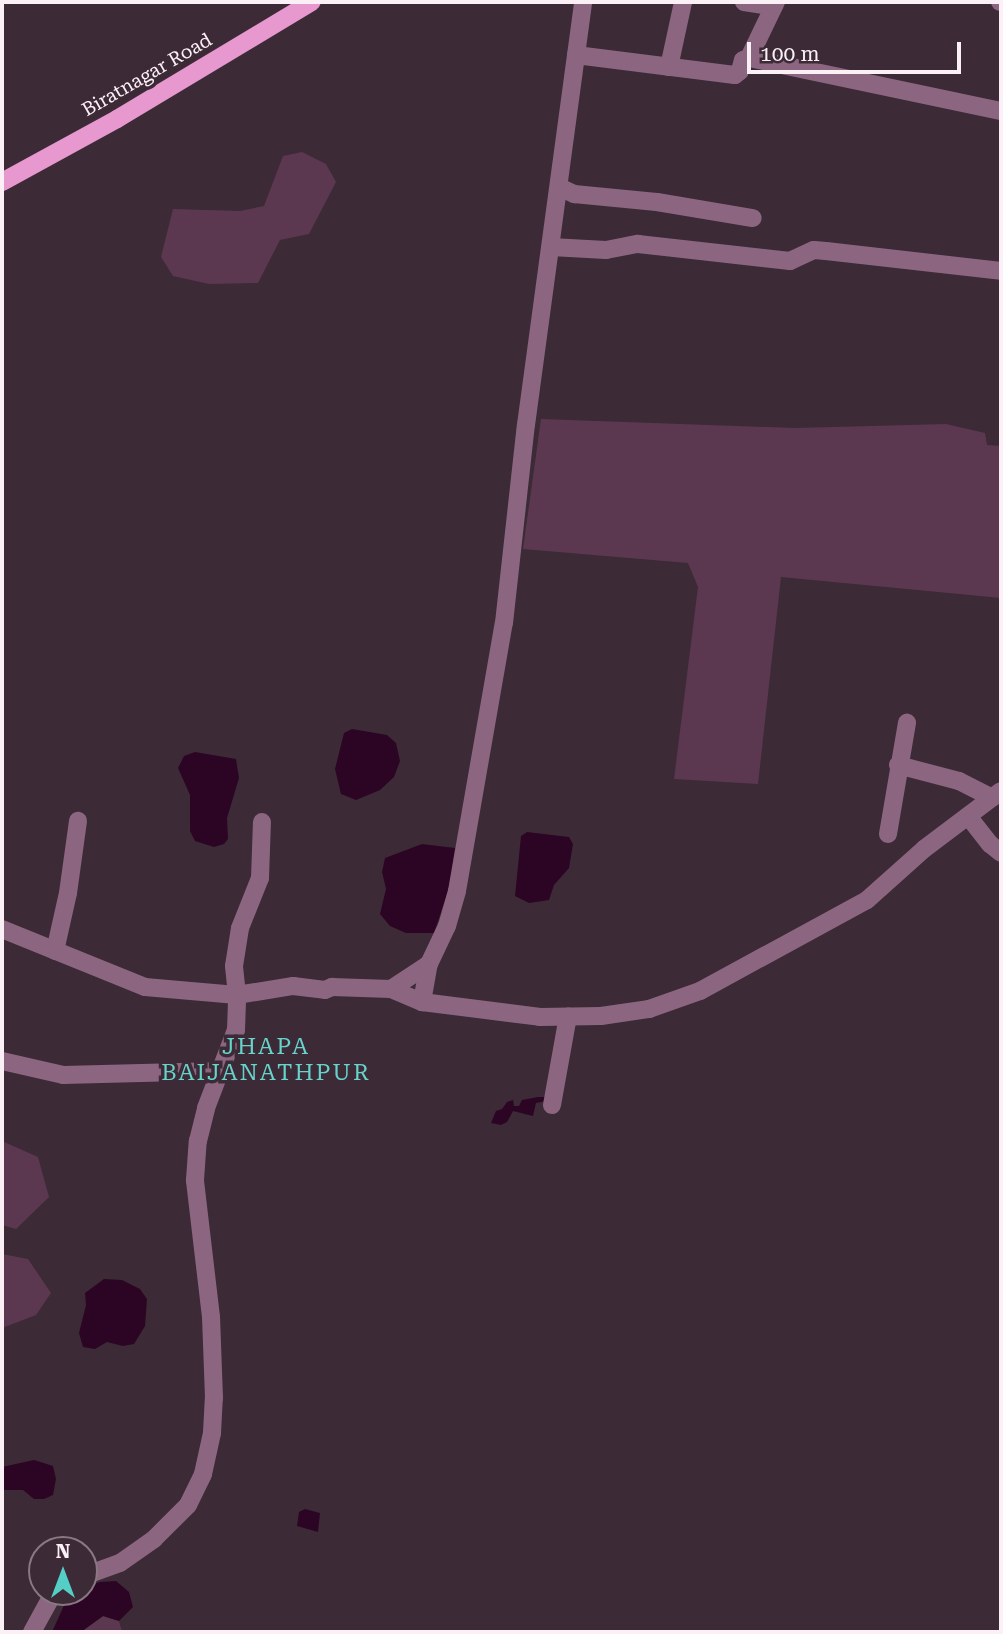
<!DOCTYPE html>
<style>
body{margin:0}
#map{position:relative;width:1003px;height:1634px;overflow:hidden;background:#3c2a36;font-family:"Roboto Serif",serif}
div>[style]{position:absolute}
.green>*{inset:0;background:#5b3850}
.water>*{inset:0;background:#2d0524}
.minor>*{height:18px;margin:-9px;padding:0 9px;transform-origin:9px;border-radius:9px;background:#8c6680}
.major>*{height:18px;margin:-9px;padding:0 9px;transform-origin:9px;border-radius:9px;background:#e798cf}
span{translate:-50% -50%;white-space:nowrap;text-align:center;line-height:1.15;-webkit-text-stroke:7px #3c2a36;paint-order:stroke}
.street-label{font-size:19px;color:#fcf0f7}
.quarter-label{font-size:23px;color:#67d3cb;letter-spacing:2px}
.frame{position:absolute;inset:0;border:4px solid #fcf0f7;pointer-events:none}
.north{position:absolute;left:28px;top:1536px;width:70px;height:70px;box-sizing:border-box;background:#3c2a36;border:2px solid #897983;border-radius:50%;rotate:0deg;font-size:19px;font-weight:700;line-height:28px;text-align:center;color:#fcf0f7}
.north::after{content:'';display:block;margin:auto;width:24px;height:32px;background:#55cec5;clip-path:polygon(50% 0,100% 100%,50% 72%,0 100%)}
.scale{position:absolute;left:747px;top:42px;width:214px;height:32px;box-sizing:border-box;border:4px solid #fcf0f7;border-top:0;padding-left:9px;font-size:21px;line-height:24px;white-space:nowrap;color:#fcf0f7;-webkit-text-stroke:5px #3c2a36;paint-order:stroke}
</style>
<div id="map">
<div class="green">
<div style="clip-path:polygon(302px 152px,326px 164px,336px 182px,309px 234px,280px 240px,258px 283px,209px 284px,173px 276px,161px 257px,173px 209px,240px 211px,264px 206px,283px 156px)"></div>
<div style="clip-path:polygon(541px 419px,795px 428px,946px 424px,985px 433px,987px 445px,1001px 446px,1001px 598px,781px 577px,758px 784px,674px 779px,698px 587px,688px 563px,523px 549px)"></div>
<div style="clip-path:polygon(2px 1141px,38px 1157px,49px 1197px,16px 1229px,2px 1225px)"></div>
<div style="clip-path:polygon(2px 1254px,28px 1259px,51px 1293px,36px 1315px,2px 1328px)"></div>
<div style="clip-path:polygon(103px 1616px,119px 1621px,122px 1632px,81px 1632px)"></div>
</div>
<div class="water">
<div style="clip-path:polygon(352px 729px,387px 735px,396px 743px,400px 761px,394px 777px,380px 790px,356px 800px,341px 794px,335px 769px,344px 733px)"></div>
<div style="clip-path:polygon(195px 752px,236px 759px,239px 778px,227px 818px,228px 839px,224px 844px,214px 847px,195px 841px,190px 831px,190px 795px,178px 768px,184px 756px)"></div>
<div style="clip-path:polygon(527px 832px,569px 837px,573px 844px,569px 868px,554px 885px,549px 900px,529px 903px,515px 896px,521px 836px)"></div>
<div style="clip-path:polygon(422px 844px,455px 848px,450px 885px,434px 933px,406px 933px,390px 926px,380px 914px,386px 889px,382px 872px,385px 858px)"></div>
<div style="clip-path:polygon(538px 1097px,546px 1097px,546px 1101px,536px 1103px,533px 1116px,513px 1111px,507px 1122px,501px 1125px,491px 1123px,496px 1111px,502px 1109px,507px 1102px,513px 1100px,514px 1106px,519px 1106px,522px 1100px)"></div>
<div style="clip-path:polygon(104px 1279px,122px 1280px,140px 1289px,147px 1299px,145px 1326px,134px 1344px,123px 1346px,107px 1342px,95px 1349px,83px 1347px,79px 1333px,86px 1305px,85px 1293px)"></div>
<div style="clip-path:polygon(34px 1460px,53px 1466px,56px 1479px,53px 1495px,44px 1499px,34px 1499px,23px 1490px,2px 1490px,2px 1467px)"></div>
<div style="clip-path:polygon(305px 1509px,320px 1513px,318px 1532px,297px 1526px,299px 1512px)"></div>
<div style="clip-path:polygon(116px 1581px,129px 1592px,133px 1607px,119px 1621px,103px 1616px,81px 1632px,52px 1632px,66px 1601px,76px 1592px,84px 1592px,84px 1587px,100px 1582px)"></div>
</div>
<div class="minor">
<div style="left:744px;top:2px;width:30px;rotate:9deg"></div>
<div style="left:1000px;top:2px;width:1px"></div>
<div style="left:576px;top:55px;width:160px;rotate:7.2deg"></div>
<div style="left:735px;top:75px;width:6px;rotate:-39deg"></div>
<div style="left:740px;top:71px;width:11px;rotate:-75deg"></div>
<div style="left:743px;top:60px;width:6px;rotate:-18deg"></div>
<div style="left:749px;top:58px;width:258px;rotate:11.9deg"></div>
<div style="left:749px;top:58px;width:62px;rotate:-64.3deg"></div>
<div style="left:669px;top:67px;width:66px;rotate:-77.8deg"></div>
<div style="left:559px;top:187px;width:17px;rotate:25deg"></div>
<div style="left:574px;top:194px;width:83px;rotate:5.5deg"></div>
<div style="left:657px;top:202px;width:97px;rotate:9.5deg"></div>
<div style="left:551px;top:247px;width:55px;rotate:3.1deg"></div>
<div style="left:606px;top:250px;width:33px;rotate:-11deg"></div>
<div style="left:638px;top:244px;width:153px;rotate:6.4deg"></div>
<div style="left:790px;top:261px;width:26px;rotate:-25deg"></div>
<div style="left:814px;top:250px;width:12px;rotate:5deg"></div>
<div style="left:826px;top:251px;width:176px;rotate:6.5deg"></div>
<div style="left:898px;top:765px;width:63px;rotate:14.7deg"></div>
<div style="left:959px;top:781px;width:37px;rotate:27deg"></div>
<div style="left:968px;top:816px;width:36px;rotate:52deg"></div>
<div style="left:990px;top:844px;width:14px;rotate:39deg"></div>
<div style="left:888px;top:834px;width:113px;rotate:-80.3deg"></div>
<div style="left:2px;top:929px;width:154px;rotate:22.1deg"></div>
<div style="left:145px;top:987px;width:92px;rotate:5deg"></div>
<div style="left:237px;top:995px;width:57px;rotate:-9.1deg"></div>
<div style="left:293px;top:986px;width:32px;rotate:7deg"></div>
<div style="left:325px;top:990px;width:8px;rotate:-23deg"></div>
<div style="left:332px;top:987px;width:59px;rotate:1.9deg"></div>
<div style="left:391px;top:989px;width:34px;rotate:23deg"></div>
<div style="left:422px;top:1002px;width:119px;rotate:7.2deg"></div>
<div style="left:540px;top:1017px;width:61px;rotate:-0.9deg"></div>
<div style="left:601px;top:1016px;width:49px;rotate:-8.3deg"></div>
<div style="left:649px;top:1009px;width:54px;rotate:-19.4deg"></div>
<div style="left:700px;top:991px;width:190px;rotate:-28.6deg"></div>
<div style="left:867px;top:900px;width:76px;rotate:-41.8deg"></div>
<div style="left:924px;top:849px;width:96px;rotate:-37deg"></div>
<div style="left:55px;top:951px;width:59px;rotate:-77.4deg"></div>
<div style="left:68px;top:893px;width:73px;rotate:-82.1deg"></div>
<div style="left:391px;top:989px;width:45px;rotate:-33.3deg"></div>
<div style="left:429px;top:964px;width:42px;rotate:-64.7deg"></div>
<div style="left:447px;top:926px;width:36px;rotate:-74deg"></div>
<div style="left:457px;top:891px;width:272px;rotate:-80.1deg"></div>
<div style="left:504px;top:623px;width:199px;rotate:-83.7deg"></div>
<div style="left:526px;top:425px;width:427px;rotate:-82.3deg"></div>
<div style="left:422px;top:1002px;width:39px;rotate:-80deg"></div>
<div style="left:2px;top:1061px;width:63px;rotate:12.9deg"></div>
<div style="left:63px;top:1075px;width:157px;rotate:-1.5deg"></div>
<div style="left:552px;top:1105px;width:90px;rotate:-79.8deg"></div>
<div style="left:84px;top:1576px;width:38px;rotate:-20deg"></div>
<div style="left:120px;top:1563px;width:42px;rotate:-35.2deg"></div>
<div style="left:154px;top:1539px;width:48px;rotate:-45deg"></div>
<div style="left:188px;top:1505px;width:34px;rotate:-64deg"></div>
<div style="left:203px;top:1474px;width:42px;rotate:-77.6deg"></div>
<div style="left:212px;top:1433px;width:35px;rotate:-87deg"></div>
<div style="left:214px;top:1398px;width:81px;rotate:-92.1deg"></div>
<div style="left:211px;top:1317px;width:138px;rotate:-96.7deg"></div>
<div style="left:195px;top:1180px;width:39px;rotate:-86deg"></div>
<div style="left:198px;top:1141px;width:34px;rotate:-76deg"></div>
<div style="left:206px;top:1108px;width:84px;rotate:-69deg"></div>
<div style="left:236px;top:1030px;width:35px;rotate:-88deg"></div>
<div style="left:237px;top:995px;width:29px;rotate:-96deg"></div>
<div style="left:234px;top:966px;width:38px;rotate:-81deg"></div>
<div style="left:240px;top:928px;width:54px;rotate:-68.2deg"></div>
<div style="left:260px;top:878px;width:56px;rotate:-88deg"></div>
<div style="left:32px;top:1632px;width:46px;rotate:-61.2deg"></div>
</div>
<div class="major">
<div style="left:2px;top:182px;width:131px;rotate:-28.7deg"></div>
<div style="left:117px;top:119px;width:227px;rotate:-31deg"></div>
</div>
<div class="street-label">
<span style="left:147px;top:75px;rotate:-30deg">Biratnagar Road</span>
</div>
<div class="quarter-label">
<span style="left:266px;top:1060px">JHAPA<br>BAIJANATHPUR</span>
</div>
<div class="frame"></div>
<div class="north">N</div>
<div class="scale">100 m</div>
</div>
